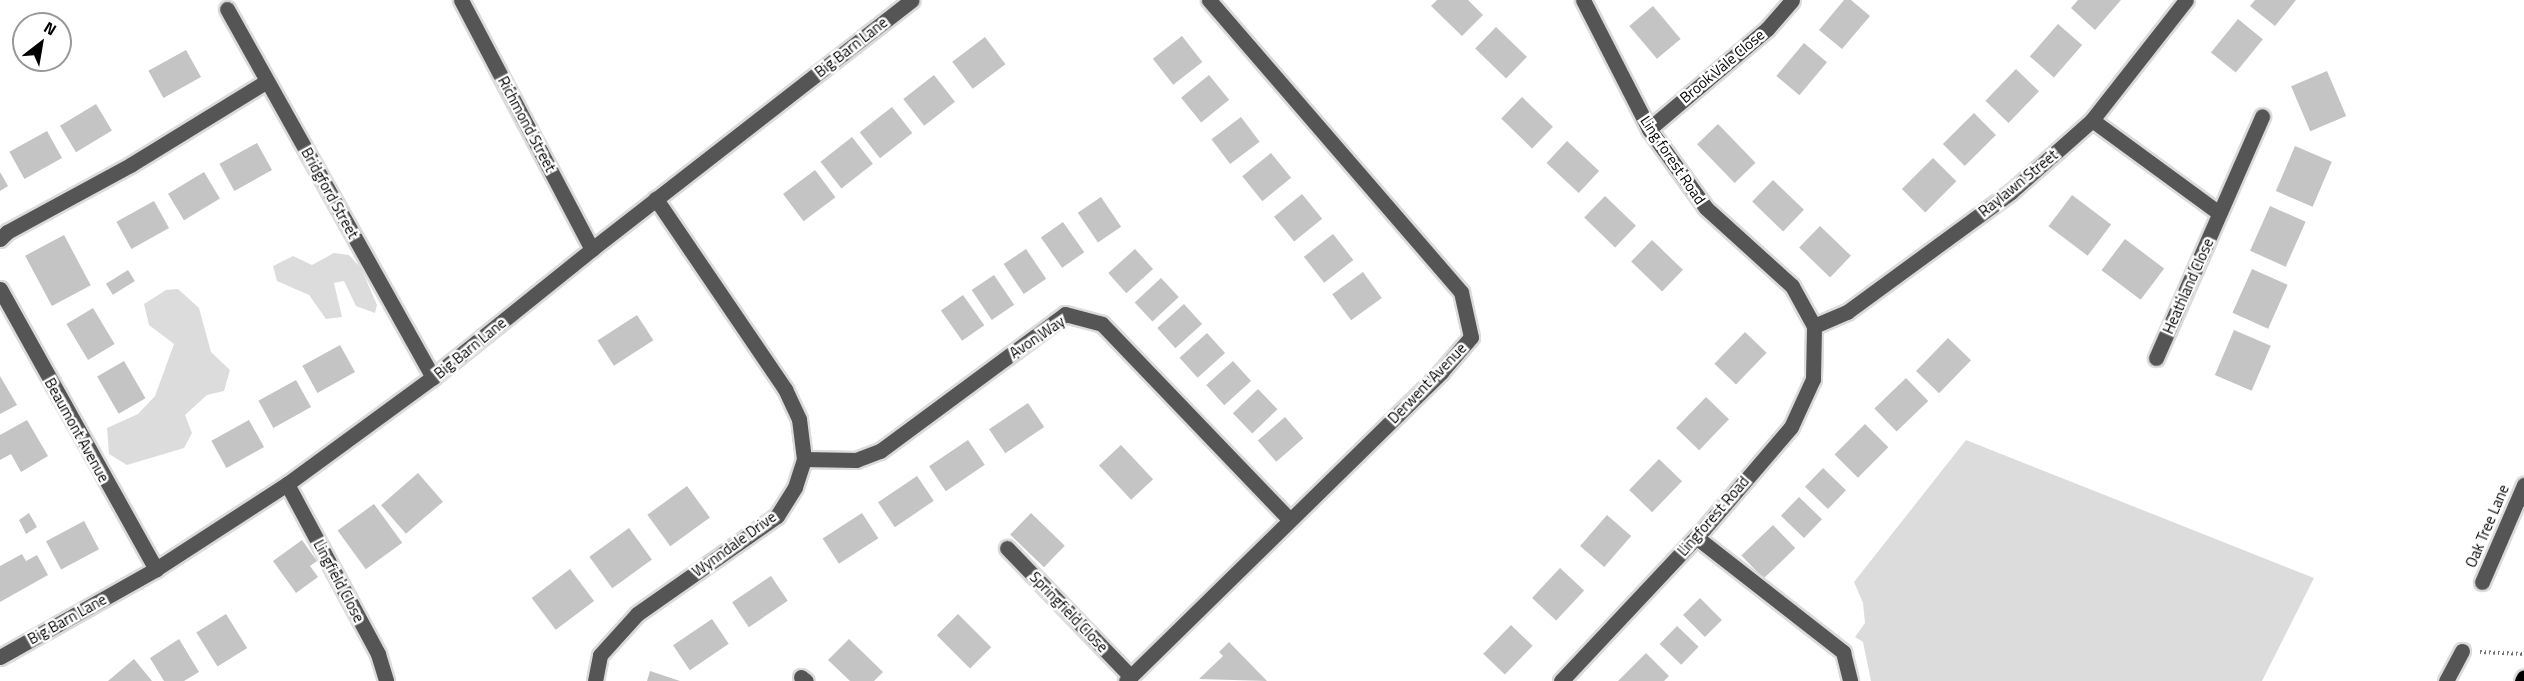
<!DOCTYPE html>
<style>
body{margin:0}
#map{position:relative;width:2524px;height:681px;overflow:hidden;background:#fff;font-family:"Titillium Web",sans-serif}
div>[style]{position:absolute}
.green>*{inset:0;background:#dcdcdc}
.building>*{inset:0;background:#c4c4c4;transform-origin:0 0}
.path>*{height:4px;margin-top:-2px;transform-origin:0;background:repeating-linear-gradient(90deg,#777 0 1.5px,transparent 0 4.5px)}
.roads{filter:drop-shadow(2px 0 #dbdbdb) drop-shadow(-2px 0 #dbdbdb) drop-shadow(0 2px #dbdbdb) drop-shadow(0 -2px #dbdbdb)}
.minor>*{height:15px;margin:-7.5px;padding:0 7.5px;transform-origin:7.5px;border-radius:7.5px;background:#555}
.major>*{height:15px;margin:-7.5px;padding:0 7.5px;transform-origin:7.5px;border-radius:7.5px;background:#000}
span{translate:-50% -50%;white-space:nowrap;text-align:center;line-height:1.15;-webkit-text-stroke:5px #fff;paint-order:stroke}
.street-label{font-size:15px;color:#000}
.north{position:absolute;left:12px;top:12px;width:60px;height:60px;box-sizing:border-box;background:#fff;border:2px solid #999;border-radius:50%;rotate:31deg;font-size:16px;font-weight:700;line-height:24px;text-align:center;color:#000}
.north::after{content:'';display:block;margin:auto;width:21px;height:27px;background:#000;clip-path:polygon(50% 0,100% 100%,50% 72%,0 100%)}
</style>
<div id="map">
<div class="green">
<div style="clip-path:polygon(334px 253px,349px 255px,361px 268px,377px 305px,375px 313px,356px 306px,344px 281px,334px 283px,342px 317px,326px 319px,309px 295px,277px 281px,273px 266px,293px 256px,312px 265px)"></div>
<div style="clip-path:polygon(178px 289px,199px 308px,211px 352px,230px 370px,224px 391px,207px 395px,185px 415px,192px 433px,184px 448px,127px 465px,109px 454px,107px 428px,138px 414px,155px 396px,174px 344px,149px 325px,144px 304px,166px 290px)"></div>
<div style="clip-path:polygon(1966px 440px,2314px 578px,2262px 681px,1871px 681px,1863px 642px,1855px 637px,1865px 623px,1863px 603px,1854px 582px)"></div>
</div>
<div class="building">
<div style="clip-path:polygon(1437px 0,1468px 0,1483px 15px,1462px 36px,1431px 6px)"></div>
<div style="clip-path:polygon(1844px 0,1851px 0,1870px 16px,1842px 49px,1819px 30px)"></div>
<div style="clip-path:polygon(2078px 0,2121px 0,2095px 30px,2071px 8px)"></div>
<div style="clip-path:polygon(2255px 0,2296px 0,2275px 26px,2250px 6px)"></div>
<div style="left:1653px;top:6px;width:43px;height:31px;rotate:50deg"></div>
<div style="left:2238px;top:19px;width:32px;height:43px;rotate:39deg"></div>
<div style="left:2058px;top:24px;width:32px;height:43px;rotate:41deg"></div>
<div style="left:1496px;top:27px;width:43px;height:30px;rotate:44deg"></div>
<div style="left:1182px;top:36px;width:33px;height:37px;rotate:52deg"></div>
<div style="left:985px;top:37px;width:34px;height:41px;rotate:53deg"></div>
<div style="left:1804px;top:43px;width:30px;height:43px;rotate:40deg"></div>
<div style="left:186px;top:50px;width:31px;height:43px;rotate:61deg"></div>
<div style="left:2016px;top:69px;width:32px;height:44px;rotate:44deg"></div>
<div style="left:2327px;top:71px;width:49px;height:39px;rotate:67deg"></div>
<div style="left:934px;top:75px;width:34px;height:39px;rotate:52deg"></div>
<div style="left:1209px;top:75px;width:32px;height:36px;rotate:51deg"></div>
<div style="left:1522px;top:97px;width:43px;height:30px;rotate:44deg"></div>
<div style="left:96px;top:104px;width:31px;height:42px;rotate:59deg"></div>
<div style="left:892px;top:107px;width:33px;height:41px;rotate:52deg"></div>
<div style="left:1974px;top:113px;width:31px;height:44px;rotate:45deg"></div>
<div style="left:1241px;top:117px;width:31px;height:37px;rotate:53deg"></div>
<div style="left:1718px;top:124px;width:54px;height:29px;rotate:46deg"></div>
<div style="left:47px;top:131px;width:31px;height:43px;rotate:61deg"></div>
<div style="left:852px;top:137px;width:34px;height:40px;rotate:52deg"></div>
<div style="left:1567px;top:141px;width:44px;height:30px;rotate:43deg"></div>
<div style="left:257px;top:143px;width:31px;height:43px;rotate:61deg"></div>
<div style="left:2295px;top:146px;width:40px;height:49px;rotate:23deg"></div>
<div style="left:1271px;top:153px;width:32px;height:37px;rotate:51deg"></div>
<div style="left:1933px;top:158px;width:33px;height:44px;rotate:45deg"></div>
<div style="left:815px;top:170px;width:34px;height:40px;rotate:53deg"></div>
<div style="clip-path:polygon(0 172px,8px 186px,0 191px)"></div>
<div style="left:204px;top:172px;width:31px;height:42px;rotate:59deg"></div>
<div style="left:1773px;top:180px;width:43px;height:30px;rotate:44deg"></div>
<div style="left:1302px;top:194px;width:32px;height:36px;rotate:51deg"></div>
<div style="left:2072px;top:195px;width:49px;height:39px;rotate:37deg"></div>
<div style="left:1605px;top:196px;width:43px;height:30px;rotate:44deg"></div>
<div style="left:1101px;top:197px;width:36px;height:28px;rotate:56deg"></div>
<div style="left:154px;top:201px;width:31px;height:43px;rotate:61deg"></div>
<div style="left:2270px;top:206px;width:39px;height:49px;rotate:24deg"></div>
<div style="left:1063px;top:222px;width:37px;height:27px;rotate:55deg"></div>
<div style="left:1820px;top:226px;width:43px;height:30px;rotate:44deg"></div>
<div style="left:1333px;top:234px;width:33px;height:37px;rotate:52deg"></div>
<div style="left:64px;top:235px;width:57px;height:44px;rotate:62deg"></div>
<div style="left:2125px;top:239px;width:49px;height:39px;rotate:37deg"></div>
<div style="left:1652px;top:240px;width:43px;height:30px;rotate:44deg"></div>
<div style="left:1026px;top:249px;width:36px;height:27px;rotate:56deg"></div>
<div style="left:1135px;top:249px;width:27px;height:36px;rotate:48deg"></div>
<div style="left:2252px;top:269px;width:39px;height:48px;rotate:24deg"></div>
<div style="left:128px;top:270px;width:13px;height:26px;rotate:58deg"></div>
<div style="left:1363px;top:272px;width:32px;height:38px;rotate:54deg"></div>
<div style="left:994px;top:275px;width:36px;height:27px;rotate:56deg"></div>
<div style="left:1161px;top:278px;width:26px;height:36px;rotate:47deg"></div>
<div style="left:963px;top:295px;width:37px;height:27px;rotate:55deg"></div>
<div style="left:1184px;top:304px;width:27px;height:36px;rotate:48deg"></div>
<div style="left:93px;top:308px;width:42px;height:31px;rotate:59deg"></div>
<div style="left:637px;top:315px;width:30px;height:47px;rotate:57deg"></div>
<div style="left:2234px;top:330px;width:40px;height:49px;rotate:23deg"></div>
<div style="left:1745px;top:332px;width:30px;height:44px;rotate:44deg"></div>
<div style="left:1207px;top:333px;width:27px;height:37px;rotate:48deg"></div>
<div style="left:1948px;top:338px;width:32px;height:46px;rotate:44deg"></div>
<div style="left:340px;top:345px;width:31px;height:43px;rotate:61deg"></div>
<div style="left:124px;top:361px;width:43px;height:31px;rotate:60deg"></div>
<div style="left:1233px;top:361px;width:27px;height:36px;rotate:48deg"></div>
<div style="clip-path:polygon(0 376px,17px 405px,0 414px)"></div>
<div style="left:1906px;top:378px;width:32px;height:44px;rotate:46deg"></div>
<div style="left:296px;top:380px;width:31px;height:43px;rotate:61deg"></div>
<div style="left:1258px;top:389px;width:28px;height:35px;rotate:46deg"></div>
<div style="left:1706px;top:397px;width:32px;height:43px;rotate:44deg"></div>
<div style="left:1028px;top:403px;width:29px;height:47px;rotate:56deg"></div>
<div style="left:1285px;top:417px;width:28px;height:36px;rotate:49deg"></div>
<div style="clip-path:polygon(27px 420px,48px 456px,21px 472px,11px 454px,0 460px,0 435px)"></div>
<div style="left:249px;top:420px;width:31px;height:43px;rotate:61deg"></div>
<div style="left:1865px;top:424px;width:33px;height:43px;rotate:45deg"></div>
<div style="left:968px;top:440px;width:30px;height:47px;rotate:56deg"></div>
<div style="left:1121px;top:445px;width:47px;height:30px;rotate:47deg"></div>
<div style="left:1659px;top:459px;width:32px;height:43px;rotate:44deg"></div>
<div style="left:1823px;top:468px;width:32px;height:26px;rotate:44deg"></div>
<div style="left:418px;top:473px;width:38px;height:49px;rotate:49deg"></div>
<div style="left:917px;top:476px;width:30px;height:47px;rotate:56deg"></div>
<div style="left:687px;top:486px;width:39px;height:49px;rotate:54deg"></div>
<div style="left:1799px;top:497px;width:32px;height:26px;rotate:44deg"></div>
<div style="left:374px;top:504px;width:48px;height:45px;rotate:54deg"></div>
<div style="clip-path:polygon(29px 513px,37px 527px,26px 534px,19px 520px)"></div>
<div style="left:862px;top:513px;width:30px;height:47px;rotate:57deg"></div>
<div style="left:1031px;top:513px;width:47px;height:30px;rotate:44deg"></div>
<div style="left:1607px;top:515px;width:32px;height:41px;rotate:41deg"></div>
<div style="left:84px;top:521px;width:32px;height:43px;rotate:62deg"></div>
<div style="left:1773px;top:525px;width:32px;height:44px;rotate:46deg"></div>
<div style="left:629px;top:528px;width:39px;height:49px;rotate:54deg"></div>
<div style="clip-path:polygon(302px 540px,317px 561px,310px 566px,318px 577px,296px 593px,273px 561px)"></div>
<div style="clip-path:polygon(22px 554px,26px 561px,37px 555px,48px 575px,0 602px,0 566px)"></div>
<div style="left:1560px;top:568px;width:33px;height:41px;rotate:43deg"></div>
<div style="left:570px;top:569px;width:40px;height:48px;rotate:53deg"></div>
<div style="left:771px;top:576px;width:30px;height:47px;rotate:56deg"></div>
<div style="left:1700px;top:598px;width:31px;height:24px;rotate:45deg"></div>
<div style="left:226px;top:614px;width:40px;height:35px;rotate:58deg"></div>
<div style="left:958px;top:614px;width:47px;height:30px;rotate:45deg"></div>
<div style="left:712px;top:619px;width:30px;height:47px;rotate:56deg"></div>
<div style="left:1511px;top:625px;width:30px;height:40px;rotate:44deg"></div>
<div style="left:1677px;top:626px;width:30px;height:25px;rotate:44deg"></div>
<div style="clip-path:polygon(179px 639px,199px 672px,184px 681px,164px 681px,150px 658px)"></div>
<div style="clip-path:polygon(849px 639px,883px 672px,874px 681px,850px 681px,828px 660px)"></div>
<div style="clip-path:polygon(1229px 642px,1267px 681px,1199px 679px,1223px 656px,1219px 652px)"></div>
<div style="clip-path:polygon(1646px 653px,1669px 676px,1664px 681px,1618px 681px)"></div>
<div style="clip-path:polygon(134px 659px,152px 681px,108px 681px)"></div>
<div style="clip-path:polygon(650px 671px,680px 681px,647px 681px)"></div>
</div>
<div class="path">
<div style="left:2480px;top:652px;width:44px;rotate:2.6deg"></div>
</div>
<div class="roads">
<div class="minor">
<div style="left:461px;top:0;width:281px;rotate:62.3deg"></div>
<div style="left:1583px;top:0;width:145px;rotate:62.9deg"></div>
<div style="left:1649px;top:129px;width:97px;rotate:54.2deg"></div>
<div style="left:1706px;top:208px;width:116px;rotate:42.2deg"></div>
<div style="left:1792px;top:286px;width:46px;rotate:61.2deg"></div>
<div style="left:227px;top:9px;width:422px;rotate:60.8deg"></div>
<div style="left:2092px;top:120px;width:157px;rotate:36.2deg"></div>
<div style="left:1649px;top:129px;width:155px;rotate:-40.3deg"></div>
<div style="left:1767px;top:29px;width:38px;rotate:-49deg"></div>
<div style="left:0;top:239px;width:10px;rotate:-45deg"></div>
<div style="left:7px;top:232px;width:142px;rotate:-28.5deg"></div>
<div style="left:132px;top:164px;width:158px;rotate:-31.6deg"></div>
<div style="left:0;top:289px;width:321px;rotate:60.9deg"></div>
<div style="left:1814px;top:326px;width:36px;rotate:-23deg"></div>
<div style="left:1847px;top:312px;width:203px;rotate:-36.2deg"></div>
<div style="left:2011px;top:192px;width:108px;rotate:-41.6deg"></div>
<div style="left:2092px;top:120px;width:152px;rotate:-51.9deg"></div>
<div style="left:2156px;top:358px;width:264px;rotate:-66.3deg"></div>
<div style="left:804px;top:459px;width:52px;rotate:1.1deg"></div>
<div style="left:856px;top:460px;width:26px;rotate:-21deg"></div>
<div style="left:880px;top:451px;width:230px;rotate:-36.5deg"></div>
<div style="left:1065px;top:314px;width:38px;rotate:15deg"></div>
<div style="left:1102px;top:324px;width:270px;rotate:46.2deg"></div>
<div style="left:287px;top:484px;width:193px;rotate:61.8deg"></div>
<div style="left:378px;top:654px;width:28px;rotate:73deg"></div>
<div style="left:1696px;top:537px;width:187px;rotate:38deg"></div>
<div style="left:1843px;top:652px;width:30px;rotate:76deg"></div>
<div style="left:1007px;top:548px;width:178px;rotate:46.1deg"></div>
<div style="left:2482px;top:582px;width:106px;rotate:-66.6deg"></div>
<div style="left:0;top:657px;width:179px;rotate:-29.4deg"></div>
<div style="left:156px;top:569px;width:156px;rotate:-33deg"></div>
<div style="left:287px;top:484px;width:181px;rotate:-36.2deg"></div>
<div style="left:433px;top:377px;width:204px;rotate:-38.8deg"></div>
<div style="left:592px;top:249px;width:405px;rotate:-37.9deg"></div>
<div style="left:801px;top:677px;width:6px;rotate:39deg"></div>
<div style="left:595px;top:681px;width:26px;rotate:-79deg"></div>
<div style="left:600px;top:655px;width:55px;rotate:-47.9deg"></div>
<div style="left:637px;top:614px;width:171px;rotate:-35deg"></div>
<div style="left:777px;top:516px;width:34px;rotate:-58deg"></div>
<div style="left:795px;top:487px;width:29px;rotate:-72deg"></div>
<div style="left:804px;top:459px;width:40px;rotate:-97.1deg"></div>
<div style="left:799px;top:419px;width:33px;rotate:-115deg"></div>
<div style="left:785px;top:389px;width:230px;rotate:-124.2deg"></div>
<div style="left:1126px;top:681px;width:441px;rotate:-44.4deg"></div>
<div style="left:1441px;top:372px;width:46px;rotate:-49.4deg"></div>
<div style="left:1471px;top:337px;width:46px;rotate:-102.5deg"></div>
<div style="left:1461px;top:292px;width:386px;rotate:-130.8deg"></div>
<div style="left:1561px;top:681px;width:207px;rotate:-46.8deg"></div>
<div style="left:1703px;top:530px;width:135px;rotate:-49.5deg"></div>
<div style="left:1791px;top:427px;width:53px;rotate:-65.4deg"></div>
<div style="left:1813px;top:379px;width:53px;rotate:-88.9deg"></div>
<div style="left:2446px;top:681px;width:34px;rotate:-62deg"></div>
</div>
<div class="major">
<div style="left:2522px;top:681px;width:4px;rotate:-63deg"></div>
</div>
</div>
<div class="street-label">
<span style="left:851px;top:47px;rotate:-38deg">Big Barn Lane</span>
<span style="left:1722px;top:66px;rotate:-40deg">Brook Vale Close</span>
<span style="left:527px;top:124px;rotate:62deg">Richmond Street</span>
<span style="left:1673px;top:160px;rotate:56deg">Ling forest Road</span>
<span style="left:2018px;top:183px;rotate:-39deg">Raylawn Street</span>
<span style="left:330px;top:193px;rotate:61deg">Bridgford Street</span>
<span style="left:2188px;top:286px;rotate:-66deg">Heathland Close</span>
<span style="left:1037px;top:337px;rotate:-34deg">Avon Way</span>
<span style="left:470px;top:348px;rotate:-39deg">Big Barn Lane</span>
<span style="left:1427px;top:383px;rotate:-46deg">Derwent Avenue</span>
<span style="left:77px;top:430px;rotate:61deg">Beaumont Avenue</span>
<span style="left:1713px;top:516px;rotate:-49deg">Lingforest Road</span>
<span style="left:2487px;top:526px;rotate:-67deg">Oak Tree Lane</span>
<span style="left:734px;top:544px;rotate:-36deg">Wynndale Drive</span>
<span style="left:339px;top:581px;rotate:62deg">Lingfield Close</span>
<span style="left:1069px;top:612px;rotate:46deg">Springfield Close</span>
<span style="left:67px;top:619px;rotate:-29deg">Big Barn Lane</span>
</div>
<div class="north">N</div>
</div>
